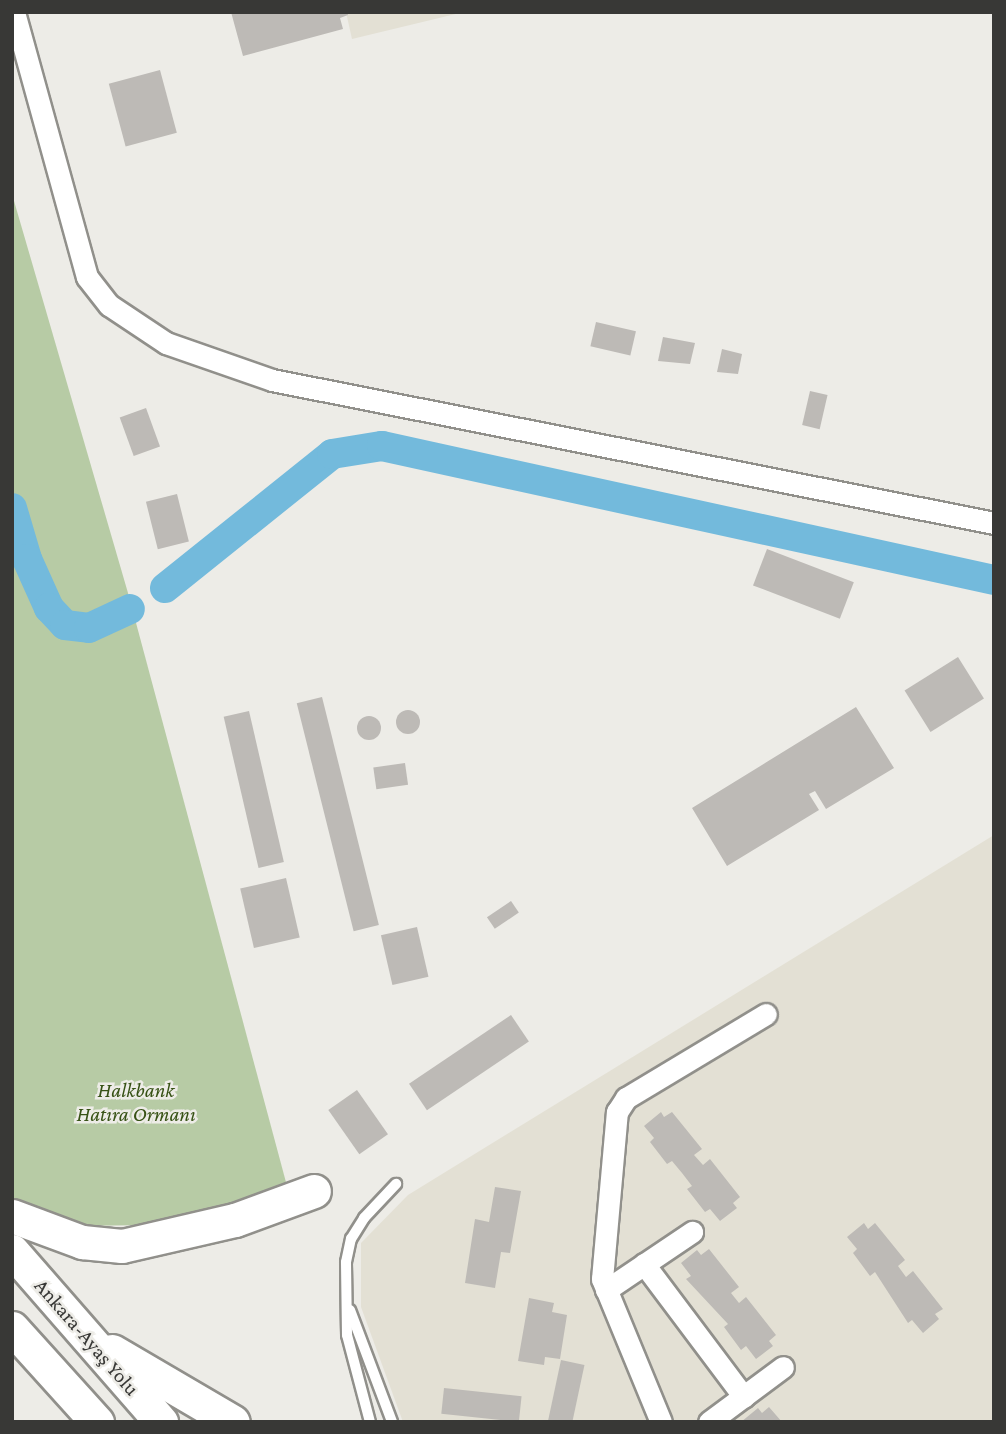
<!DOCTYPE html>
<meta charset="utf-8">
<style>
body{margin:0}
#map{position:relative;width:1006px;height:1434px;overflow:hidden;background:#edece7;font-family:"Crimson Pro",serif}
div>[style]{position:absolute}
.built>*{inset:0;background:#e3e0d4}
.green>*{inset:0;background:#b7cba5}
.river>*{height:30px;margin:-15px;padding:0 15px;transform-origin:15px;border-radius:15px;background:#73badc}
.building>*{inset:0;background:#bdbab6;transform-origin:0 0}
.round{border-radius:50%}
.roads{filter:drop-shadow(2px 0 #91908b) drop-shadow(-2px 0 #91908b) drop-shadow(0 2px #91908b) drop-shadow(0 -2px #91908b)}
.service>*{height:10px;margin:-5px;padding:0 5px;transform-origin:5px;border-radius:5px;background:#fff}
.minor>*{height:21px;margin:-10.5px;padding:0 10.5px;transform-origin:10.5px;border-radius:10.5px;background:#fff}
.trunk>*{height:33px;margin:-16.5px;padding:0 16.5px;transform-origin:16.5px;border-radius:16.5px;background:#fff}
span{translate:-50% -50%;white-space:nowrap;text-align:center;line-height:1.15;-webkit-text-stroke:5px #edece7;paint-order:stroke}
.park-label{font-size:21px;color:#375215;font-style:italic}
.street-label{font-size:21px;color:#383836}
.frame{position:absolute;inset:0;border:14px solid #383836;pointer-events:none}
</style>
<div id="map">
<div class="built">
<div style="clip-path:polygon(346px 12px,464px 12px,352px 39px)"></div>
<div style="clip-path:polygon(994px 835px,994px 1422px,403px 1422px,361px 1307px,361px 1243px,408px 1195px)"></div>
</div>
<div class="green">
<div style="clip-path:polygon(12px 194px,128px 593px,287px 1186px,155px 1225px,64px 1226px,12px 1203px)"></div>
</div>
<div class="river">
<div style="left:12px;top:508px;width:53px;rotate:73.6deg"></div>
<div style="left:27px;top:559px;width:54px;rotate:65.8deg"></div>
<div style="left:49px;top:608px;width:23px;rotate:47deg"></div>
<div style="left:65px;top:625px;width:24px;rotate:7deg"></div>
<div style="left:89px;top:628px;width:45px;rotate:-24.9deg"></div>
<div style="left:165px;top:588px;width:214px;rotate:-38.7deg"></div>
<div style="left:332px;top:454px;width:51px;rotate:-9.1deg"></div>
<div style="left:382px;top:446px;width:626px;rotate:12.35deg"></div>
</div>
<div class="building">
<div style="clip-path:polygon(231px 12px,347px 12px,348px 15px,340px 18px,343px 29px,243px 56px)"></div>
<div style="left:160px;top:70px;width:65px;height:53px;rotate:75deg"></div>
<div style="left:596px;top:322px;width:41px;height:25px;rotate:13deg"></div>
<div style="clip-path:polygon(663px 337px,695px 343px,690px 364px,658px 361px)"></div>
<div style="clip-path:polygon(722px 349px,742px 354px,738px 374px,717px 372px)"></div>
<div style="left:810px;top:391px;width:18px;height:35px;rotate:13deg"></div>
<div style="left:146px;top:408px;width:41px;height:28px;rotate:70deg"></div>
<div style="left:177px;top:494px;width:49px;height:32px;rotate:76deg"></div>
<div style="left:767px;top:549px;width:93px;height:39px;rotate:21deg"></div>
<div style="left:958px;top:657px;width:49px;height:63px;rotate:58deg"></div>
<div style="left:322px;top:697px;width:235px;height:26px;rotate:76deg"></div>
<div style="clip-path:polygon(856px 707px,894px 768px,826px 809px,815px 791px,809px 794px,819px 810px,727px 866px,692px 808px)"></div>
<div class="round" style="left:396px;top:710px;width:24px;height:24px"></div>
<div style="left:249px;top:711px;width:155px;height:26px;rotate:77deg"></div>
<div class="round" style="left:357px;top:716px;width:24px;height:24px"></div>
<div style="left:405px;top:763px;width:22px;height:32px;rotate:82deg"></div>
<div style="left:286px;top:878px;width:61px;height:47px;rotate:77deg"></div>
<div style="left:511px;top:901px;width:14px;height:29px;rotate:56deg"></div>
<div style="left:417px;top:927px;width:51px;height:37px;rotate:77deg"></div>
<div style="left:511px;top:1015px;width:32px;height:123px;rotate:56deg"></div>
<div style="left:357px;top:1090px;width:54px;height:35px;rotate:55deg"></div>
<div style="clip-path:polygon(661px 1112px,664px 1117px,672px 1112px,702px 1149px,694px 1155px,703px 1165px,710px 1159px,740px 1197px,733px 1203px,737px 1208px,720px 1221px,710px 1209px,705px 1212px,687px 1189px,692px 1186px,682px 1173px,672px 1161px,667px 1164px,650px 1142px,654px 1138px,644px 1126px)"></div>
<div style="clip-path:polygon(495px 1187px,521px 1191px,510px 1253px,501px 1252px,495px 1288px,465px 1283px,475px 1219px,489px 1222px)"></div>
<div style="clip-path:polygon(864px 1223px,868px 1229px,875px 1223px,905px 1260px,898px 1266px,906px 1277px,913px 1271px,943px 1309px,935px 1314px,939px 1319px,923px 1333px,912px 1320px,908px 1323px,875px 1272px,870px 1276px,853px 1253px,857px 1249px,847px 1237px)"></div>
<div style="clip-path:polygon(709px 1249px,739px 1287px,731px 1293px,739px 1303px,746px 1297px,776px 1335px,769px 1341px,773px 1346px,756px 1359px,746px 1346px,741px 1350px,724px 1327px,728px 1324px,686px 1279px,691px 1276px,681px 1263px,697px 1250px,701px 1255px)"></div>
<div style="clip-path:polygon(529px 1298px,554px 1303px,552px 1312px,567px 1315px,560px 1359px,545px 1357px,544px 1365px,518px 1361px)"></div>
<div style="left:561px;top:1360px;width:24px;height:63px;rotate:12deg"></div>
<div style="left:444px;top:1388px;width:78px;height:26px;rotate:6deg"></div>
<div style="clip-path:polygon(769px 1407px,782px 1422px,741px 1422px,758px 1408px,762px 1413px)"></div>
</div>
<div class="roads">
<div class="service">
<div style="left:350px;top:1310px;width:120px;rotate:69.4deg"></div>
<div style="left:370px;top:1422px;width:90px;rotate:-104.8deg"></div>
<div style="left:347px;top:1335px;width:73px;rotate:-90.8deg"></div>
<div style="left:346px;top:1262px;width:24px;rotate:-78deg"></div>
<div style="left:351px;top:1239px;width:25px;rotate:-58deg"></div>
<div style="left:364px;top:1218px;width:47px;rotate:-46.7deg"></div>
</div>
<div class="minor">
<div style="left:14px;top:12px;width:275px;rotate:74.6deg"></div>
<div style="left:87px;top:277px;width:36px;rotate:52deg"></div>
<div style="left:109px;top:305px;width:69px;rotate:33.7deg"></div>
<div style="left:166px;top:343px;width:112px;rotate:19.2deg"></div>
<div style="left:272px;top:380px;width:736px;rotate:11.2deg"></div>
<div style="left:644px;top:1264px;width:166px;rotate:53.1deg"></div>
<div style="left:606px;top:1290px;width:104px;rotate:-34deg"></div>
<div style="left:661px;top:1422px;width:155px;rotate:-112.4deg"></div>
<div style="left:602px;top:1279px;width:168px;rotate:-84.9deg"></div>
<div style="left:617px;top:1112px;width:17px;rotate:-57deg"></div>
<div style="left:626px;top:1098px;width:163px;rotate:-31deg"></div>
<div style="left:709px;top:1422px;width:92px;rotate:-36.6deg"></div>
</div>
<div class="trunk">
<div style="left:12px;top:1216px;width:75px;rotate:20.4deg"></div>
<div style="left:82px;top:1242px;width:40px;rotate:5.7deg"></div>
<div style="left:122px;top:1246px;width:116px;rotate:-13deg"></div>
<div style="left:235px;top:1220px;width:84px;rotate:-20.2deg"></div>
<div style="left:12px;top:1251px;width:227px;rotate:48.9deg"></div>
<div style="left:12px;top:1328px;width:127px;rotate:47.9deg"></div>
<div style="left:112px;top:1351px;width:140px;rotate:30.4deg"></div>
</div>
</div>
<div class="park-label">
<span style="left:136px;top:1102px">Halkbank<br>Hatıra Ormanı</span>
</div>
<div class="street-label">
<span style="left:87px;top:1337px;rotate:49deg">Ankara-Ayaş Yolu</span>
</div>
<div class="frame"></div>
</div>
